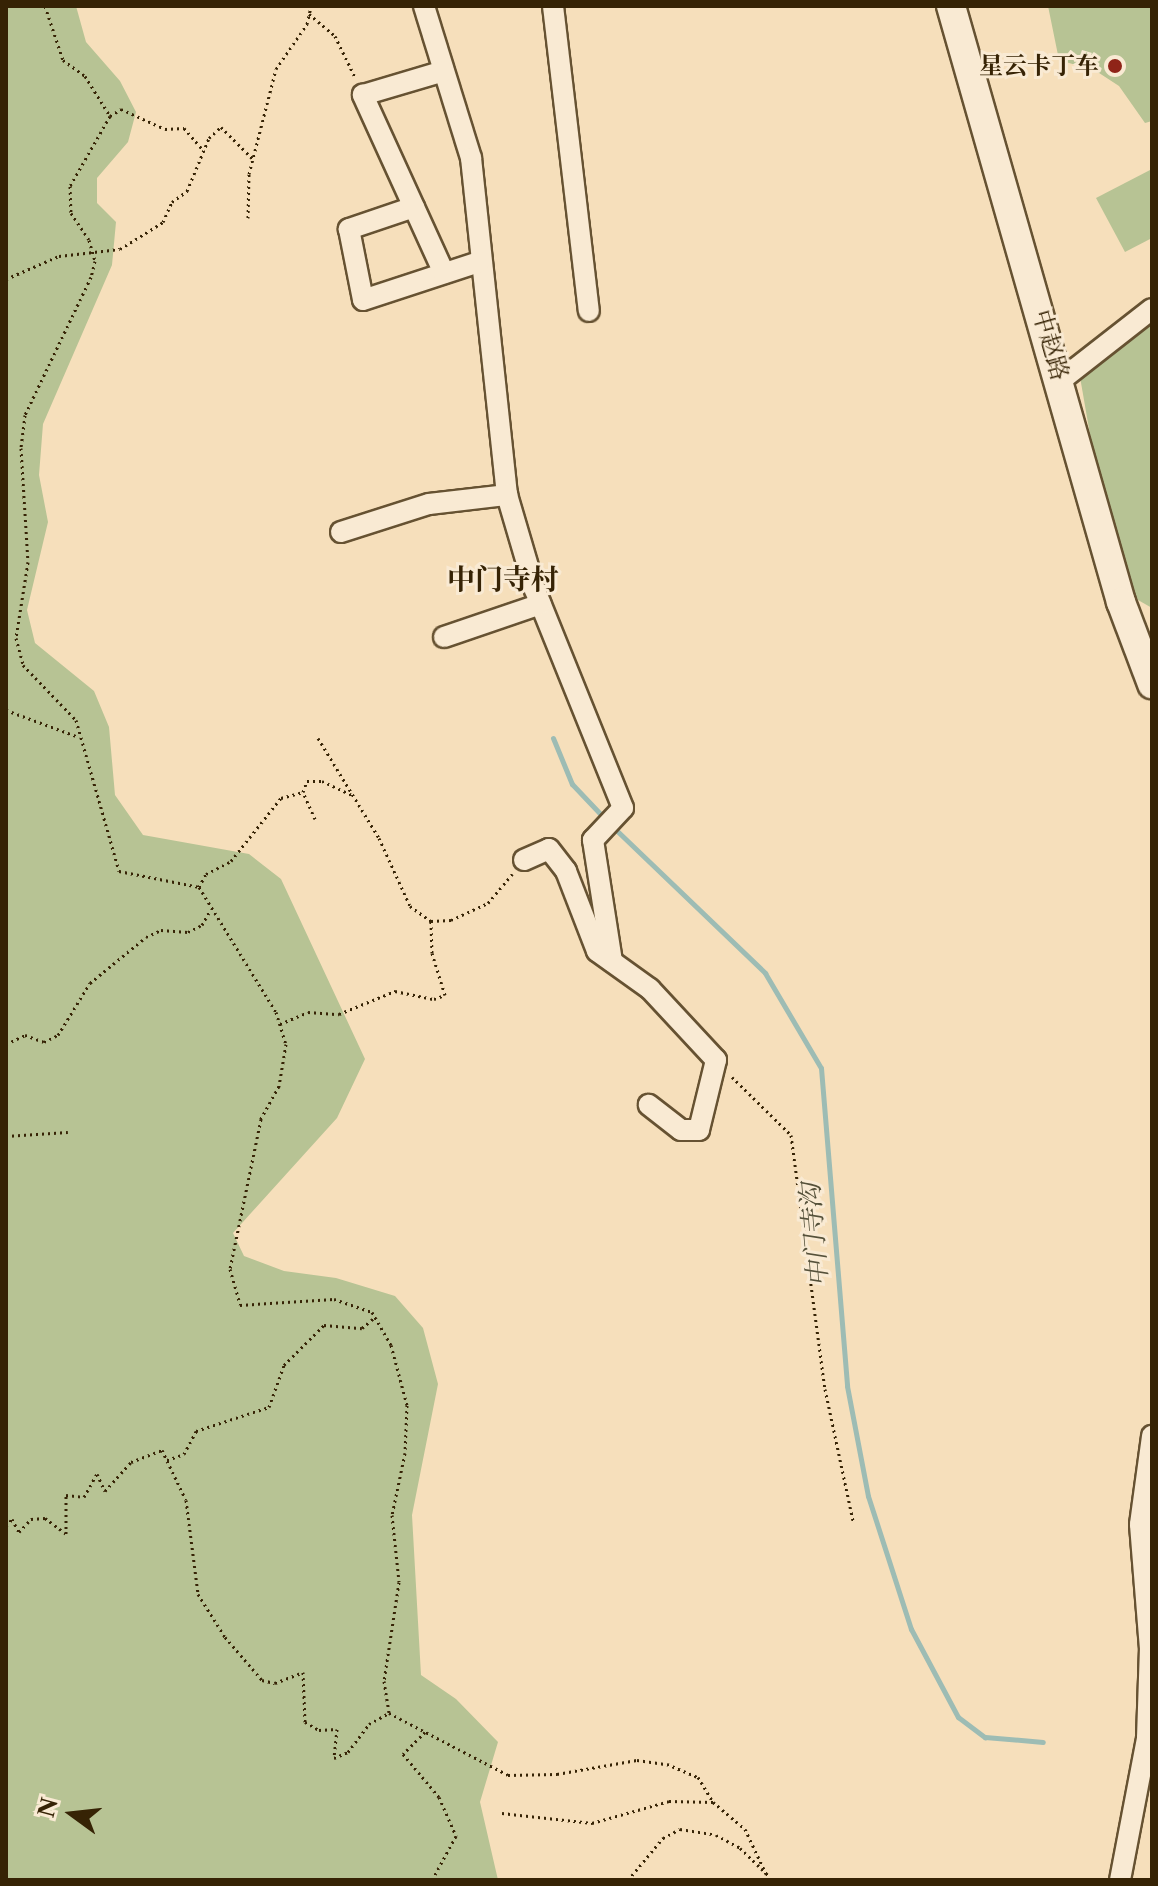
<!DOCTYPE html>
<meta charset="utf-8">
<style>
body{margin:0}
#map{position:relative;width:1158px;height:1886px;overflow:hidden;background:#f6dfbb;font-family:"Libre Caslon Text","Noto Serif SC",serif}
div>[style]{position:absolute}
.green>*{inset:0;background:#b7c394}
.stream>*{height:5px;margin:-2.5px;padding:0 2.5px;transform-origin:2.5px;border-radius:2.5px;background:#9dbcb4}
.path>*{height:3px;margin-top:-1.5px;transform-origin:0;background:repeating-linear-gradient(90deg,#362305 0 2px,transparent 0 6px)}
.roads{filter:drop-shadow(2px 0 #665232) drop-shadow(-2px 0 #665232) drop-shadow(0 2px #665232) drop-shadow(0 -2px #665232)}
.street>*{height:20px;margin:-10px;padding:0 10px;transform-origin:10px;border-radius:10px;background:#f9ead3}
.secondary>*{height:28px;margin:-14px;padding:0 14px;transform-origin:14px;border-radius:14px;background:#f9ead3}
.dots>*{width:22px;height:22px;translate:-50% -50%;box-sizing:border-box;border:4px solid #f9ead3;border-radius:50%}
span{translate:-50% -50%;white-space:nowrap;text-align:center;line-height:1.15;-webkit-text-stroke:6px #f9ead3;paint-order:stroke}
.poi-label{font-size:24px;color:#362305;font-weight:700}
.right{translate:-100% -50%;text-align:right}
.street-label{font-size:24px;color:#362305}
.water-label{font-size:26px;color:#55513a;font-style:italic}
.quarter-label{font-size:28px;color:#362305;font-weight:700}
.frame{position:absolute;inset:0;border:8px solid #362305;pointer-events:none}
.north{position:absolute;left:32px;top:1774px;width:80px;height:80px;-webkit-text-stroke:6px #f9ead3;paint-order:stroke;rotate:285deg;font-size:22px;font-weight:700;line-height:32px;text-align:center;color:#362305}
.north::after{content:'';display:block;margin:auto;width:28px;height:36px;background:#362305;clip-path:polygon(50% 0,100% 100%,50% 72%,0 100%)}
</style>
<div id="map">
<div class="green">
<div style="clip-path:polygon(6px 6px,76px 6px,86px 42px,120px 81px,136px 112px,128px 142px,97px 178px,97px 203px,116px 222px,112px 265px,43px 424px,39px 475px,48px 522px,27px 610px,35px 643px,94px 691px,109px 727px,115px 795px,143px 835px,249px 854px,281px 879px,365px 1059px,337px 1118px,233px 1233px,244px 1256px,284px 1271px,336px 1278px,395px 1296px,423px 1328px,438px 1384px,412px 1515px,421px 1675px,456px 1699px,498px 1742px,480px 1802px,498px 1880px,6px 1880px)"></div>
<div style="clip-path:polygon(1048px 6px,1152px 6px,1152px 121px,1145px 123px,1119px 86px,1096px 71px,1059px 60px)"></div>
<div style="clip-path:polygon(1152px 169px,1152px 238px,1125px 252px,1096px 198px)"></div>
<div style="clip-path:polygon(1152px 323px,1152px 608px,1138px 600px,1108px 538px,1080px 377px)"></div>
</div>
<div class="stream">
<div style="left:553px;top:738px;width:50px;rotate:67.6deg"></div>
<div style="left:572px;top:784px;width:50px;rotate:46.6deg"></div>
<div style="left:613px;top:827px;width:211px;rotate:43.8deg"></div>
<div style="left:765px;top:973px;width:110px;rotate:59.5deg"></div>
<div style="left:821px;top:1068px;width:319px;rotate:85.3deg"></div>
<div style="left:847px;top:1386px;width:112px;rotate:79.2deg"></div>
<div style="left:868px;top:1496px;width:140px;rotate:72.1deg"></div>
<div style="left:911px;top:1629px;width:100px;rotate:61.9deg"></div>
<div style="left:958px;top:1717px;width:34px;rotate:37deg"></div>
<div style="left:985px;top:1737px;width:58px;rotate:4.9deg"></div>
</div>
<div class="path">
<div style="left:45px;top:6px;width:57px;rotate:71.6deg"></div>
<div style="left:63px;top:60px;width:27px;rotate:36deg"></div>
<div style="left:85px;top:76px;width:47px;rotate:58deg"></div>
<div style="left:110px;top:116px;width:81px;rotate:119.7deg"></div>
<div style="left:70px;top:186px;width:27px;rotate:88deg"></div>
<div style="left:71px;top:213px;width:32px;rotate:56deg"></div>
<div style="left:89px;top:240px;width:22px;rotate:74deg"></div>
<div style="left:95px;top:261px;width:16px;rotate:104deg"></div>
<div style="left:91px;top:277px;width:153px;rotate:115.6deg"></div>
<div style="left:25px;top:415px;width:33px;rotate:97deg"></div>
<div style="left:21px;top:448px;width:114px;rotate:86.5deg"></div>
<div style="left:28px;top:562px;width:77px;rotate:99deg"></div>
<div style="left:16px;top:638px;width:28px;rotate:75deg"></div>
<div style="left:23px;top:665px;width:76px;rotate:46.1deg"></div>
<div style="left:76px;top:720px;width:157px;rotate:74.1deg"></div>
<div style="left:119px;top:871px;width:82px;rotate:11.3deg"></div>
<div style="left:199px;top:887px;width:147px;rotate:58.4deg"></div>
<div style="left:276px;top:1012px;width:34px;rotate:73deg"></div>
<div style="left:286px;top:1044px;width:43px;rotate:99.5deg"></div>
<div style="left:279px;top:1086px;width:38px;rotate:119deg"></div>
<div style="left:261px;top:1119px;width:153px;rotate:101.7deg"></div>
<div style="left:230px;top:1269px;width:37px;rotate:74deg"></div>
<div style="left:240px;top:1305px;width:94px;rotate:-3.7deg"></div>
<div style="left:334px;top:1299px;width:40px;rotate:18.9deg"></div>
<div style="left:372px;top:1312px;width:38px;rotate:60deg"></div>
<div style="left:391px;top:1345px;width:62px;rotate:75.1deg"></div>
<div style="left:407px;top:1405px;width:48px;rotate:92.4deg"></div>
<div style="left:405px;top:1453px;width:63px;rotate:101.8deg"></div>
<div style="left:392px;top:1515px;width:67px;rotate:84deg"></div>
<div style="left:399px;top:1582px;width:100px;rotate:98.6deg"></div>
<div style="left:384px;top:1681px;width:32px;rotate:81deg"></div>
<div style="left:309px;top:14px;width:34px;rotate:40deg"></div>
<div style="left:335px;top:36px;width:46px;rotate:64deg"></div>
<div style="left:110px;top:116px;width:13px;rotate:-32deg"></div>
<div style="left:121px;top:109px;width:48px;rotate:24.4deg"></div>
<div style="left:165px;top:129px;width:19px;rotate:-3deg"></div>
<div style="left:184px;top:128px;width:30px;rotate:49deg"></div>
<div style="left:248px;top:218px;width:44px;rotate:-88.7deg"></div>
<div style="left:249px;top:174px;width:108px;rotate:-75.6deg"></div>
<div style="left:276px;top:69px;width:55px;rotate:-55.4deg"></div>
<div style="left:307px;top:24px;width:18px;rotate:-77deg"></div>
<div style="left:6px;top:279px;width:58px;rotate:-23.5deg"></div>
<div style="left:59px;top:256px;width:61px;rotate:-6.5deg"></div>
<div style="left:120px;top:249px;width:51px;rotate:-32.1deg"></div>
<div style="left:163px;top:222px;width:22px;rotate:-66deg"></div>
<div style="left:172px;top:202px;width:19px;rotate:-36deg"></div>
<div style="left:187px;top:191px;width:57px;rotate:-67.5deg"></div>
<div style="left:209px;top:138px;width:16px;rotate:-43deg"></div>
<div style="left:221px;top:127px;width:45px;rotate:45deg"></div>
<div style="left:6px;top:710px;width:78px;rotate:20.3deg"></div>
<div style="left:318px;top:738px;width:117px;rotate:58.6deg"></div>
<div style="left:379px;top:838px;width:75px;rotate:65.5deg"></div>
<div style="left:410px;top:906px;width:26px;rotate:36deg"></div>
<div style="left:431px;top:921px;width:20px;rotate:-3deg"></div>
<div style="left:451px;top:920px;width:41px;rotate:-24.7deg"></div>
<div style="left:488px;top:903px;width:38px;rotate:-50deg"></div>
<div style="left:315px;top:819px;width:30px;rotate:-114deg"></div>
<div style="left:303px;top:792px;width:12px;rotate:-70deg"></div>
<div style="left:307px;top:781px;width:15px"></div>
<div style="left:322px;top:781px;width:35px;rotate:25deg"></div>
<div style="left:199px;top:887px;width:15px;rotate:-62deg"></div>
<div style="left:206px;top:874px;width:28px;rotate:-27deg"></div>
<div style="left:231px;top:861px;width:80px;rotate:-51.6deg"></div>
<div style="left:281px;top:798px;width:23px;rotate:-15deg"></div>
<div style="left:280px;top:1024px;width:30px;rotate:-23deg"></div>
<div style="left:308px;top:1012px;width:31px;rotate:4deg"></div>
<div style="left:339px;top:1014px;width:61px;rotate:-22.3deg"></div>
<div style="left:395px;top:991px;width:40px;rotate:12deg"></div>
<div style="left:434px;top:999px;width:12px;rotate:-20deg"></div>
<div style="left:445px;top:995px;width:44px;rotate:-107.2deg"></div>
<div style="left:432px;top:953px;width:32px;rotate:-92deg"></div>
<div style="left:6px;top:1044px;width:21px;rotate:-25deg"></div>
<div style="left:25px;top:1035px;width:20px;rotate:20deg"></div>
<div style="left:44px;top:1042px;width:16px;rotate:-27deg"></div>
<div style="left:58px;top:1035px;width:61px;rotate:-58.4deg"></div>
<div style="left:90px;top:983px;width:72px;rotate:-39.4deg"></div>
<div style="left:146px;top:937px;width:17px;rotate:-25deg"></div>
<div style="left:161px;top:930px;width:27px;rotate:4deg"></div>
<div style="left:188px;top:932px;width:16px;rotate:-27deg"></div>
<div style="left:202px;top:925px;width:18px;rotate:-61deg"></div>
<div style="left:732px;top:1077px;width:83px;rotate:44.5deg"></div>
<div style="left:791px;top:1135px;width:256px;rotate:82.4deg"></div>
<div style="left:825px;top:1389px;width:135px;rotate:78deg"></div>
<div style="left:6px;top:1136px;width:62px;rotate:-3.7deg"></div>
<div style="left:167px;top:1460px;width:18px;rotate:-19deg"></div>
<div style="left:184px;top:1454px;width:26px;rotate:-62deg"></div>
<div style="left:196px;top:1431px;width:77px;rotate:-18.2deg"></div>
<div style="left:269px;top:1407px;width:45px;rotate:-70.3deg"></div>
<div style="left:284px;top:1365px;width:57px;rotate:-45deg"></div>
<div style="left:324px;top:1325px;width:38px;rotate:5deg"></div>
<div style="left:362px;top:1328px;width:17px;rotate:-40deg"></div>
<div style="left:6px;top:1526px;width:9px;rotate:-49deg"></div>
<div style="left:12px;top:1519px;width:15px;rotate:62deg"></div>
<div style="left:19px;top:1532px;width:18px;rotate:-47deg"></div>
<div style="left:31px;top:1519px;width:14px;rotate:-4deg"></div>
<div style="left:45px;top:1518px;width:26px;rotate:37deg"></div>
<div style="left:66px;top:1534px;width:39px;rotate:-90deg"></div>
<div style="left:66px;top:1495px;width:18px;rotate:6deg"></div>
<div style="left:84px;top:1497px;width:26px;rotate:-61deg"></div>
<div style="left:97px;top:1474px;width:19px;rotate:65deg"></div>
<div style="left:105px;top:1491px;width:39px;rotate:-48deg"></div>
<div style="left:131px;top:1462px;width:33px;rotate:-21deg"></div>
<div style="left:162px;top:1450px;width:55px;rotate:64.4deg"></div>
<div style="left:186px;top:1500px;width:95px;rotate:82.7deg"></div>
<div style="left:198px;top:1594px;width:51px;rotate:57.9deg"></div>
<div style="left:225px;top:1637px;width:57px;rotate:49.3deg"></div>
<div style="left:262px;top:1680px;width:13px;rotate:13deg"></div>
<div style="left:275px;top:1683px;width:30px;rotate:-21deg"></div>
<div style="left:303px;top:1672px;width:50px;rotate:87.7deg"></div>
<div style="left:305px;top:1722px;width:16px;rotate:30deg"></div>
<div style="left:319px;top:1730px;width:18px;rotate:-3deg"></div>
<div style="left:337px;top:1729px;width:29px;rotate:96deg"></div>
<div style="left:334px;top:1758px;width:15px;rotate:-23deg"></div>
<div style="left:348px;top:1752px;width:35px;rotate:-53deg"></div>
<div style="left:369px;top:1724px;width:23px;rotate:-29deg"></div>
<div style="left:389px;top:1713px;width:134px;rotate:27.5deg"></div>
<div style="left:508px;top:1775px;width:49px;rotate:-1.2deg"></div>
<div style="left:557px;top:1774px;width:81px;rotate:-9.9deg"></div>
<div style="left:637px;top:1760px;width:30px;rotate:8deg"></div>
<div style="left:667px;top:1764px;width:34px;rotate:23deg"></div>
<div style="left:698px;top:1777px;width:29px;rotate:59deg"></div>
<div style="left:425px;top:1732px;width:31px;rotate:135deg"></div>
<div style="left:403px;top:1754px;width:56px;rotate:50.1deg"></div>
<div style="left:439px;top:1797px;width:43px;rotate:66.4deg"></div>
<div style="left:456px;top:1836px;width:50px;rotate:118.6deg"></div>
<div style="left:502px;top:1813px;width:91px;rotate:6.3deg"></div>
<div style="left:592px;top:1823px;width:80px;rotate:-15.9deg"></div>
<div style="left:669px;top:1801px;width:44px;rotate:1.3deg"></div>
<div style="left:713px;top:1802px;width:42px;rotate:40.2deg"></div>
<div style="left:745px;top:1829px;width:56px;rotate:64.8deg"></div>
<div style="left:628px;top:1880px;width:55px;rotate:-50.2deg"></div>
<div style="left:663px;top:1838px;width:19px;rotate:-28deg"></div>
<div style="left:680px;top:1829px;width:36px;rotate:9deg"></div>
<div style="left:716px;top:1835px;width:27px;rotate:28deg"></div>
<div style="left:740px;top:1848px;width:39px;rotate:44deg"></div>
</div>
<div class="roads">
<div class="street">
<div style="left:424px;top:6px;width:159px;rotate:72.8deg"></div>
<div style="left:471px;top:158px;width:339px;rotate:83.9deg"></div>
<div style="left:507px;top:495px;width:99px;rotate:73.6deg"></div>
<div style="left:535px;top:590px;width:235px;rotate:68deg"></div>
<div style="left:623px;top:808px;width:44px;rotate:133.2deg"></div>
<div style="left:593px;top:840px;width:123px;rotate:81.1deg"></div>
<div style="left:553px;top:6px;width:307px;rotate:83.3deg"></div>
<div style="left:414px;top:207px;width:69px;rotate:161.3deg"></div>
<div style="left:349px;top:229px;width:72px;rotate:78.8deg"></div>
<div style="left:363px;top:300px;width:122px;rotate:-18.1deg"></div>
<div style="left:444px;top:273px;width:196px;rotate:-114.5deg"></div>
<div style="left:363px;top:95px;width:84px;rotate:-16.5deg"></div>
<div style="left:1061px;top:380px;width:115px;rotate:-38deg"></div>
<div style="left:341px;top:532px;width:92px;rotate:-17.7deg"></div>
<div style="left:429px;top:504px;width:79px;rotate:-6.6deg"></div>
<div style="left:444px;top:637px;width:102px;rotate:-18.8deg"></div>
<div style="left:524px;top:860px;width:27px;rotate:-24deg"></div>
<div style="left:549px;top:849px;width:28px;rotate:52deg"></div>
<div style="left:566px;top:871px;width:86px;rotate:68.8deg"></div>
<div style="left:597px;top:951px;width:65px;rotate:35.6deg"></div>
<div style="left:650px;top:989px;width:97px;rotate:47.1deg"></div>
<div style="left:716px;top:1060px;width:72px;rotate:103.7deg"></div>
<div style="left:699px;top:1130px;width:18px;rotate:180deg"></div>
<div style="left:681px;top:1130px;width:41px;rotate:-142deg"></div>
<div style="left:1120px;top:1880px;width:145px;rotate:-79.2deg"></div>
<div style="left:1147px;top:1738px;width:89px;rotate:-88.1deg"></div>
<div style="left:1150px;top:1649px;width:125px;rotate:-94.6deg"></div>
<div style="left:1140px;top:1524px;width:89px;rotate:-82.2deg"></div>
</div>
<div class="secondary">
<div style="left:951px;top:6px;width:620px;rotate:74.08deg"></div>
<div style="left:1121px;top:602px;width:88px;rotate:69.3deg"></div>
</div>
</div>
<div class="dots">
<div style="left:1115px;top:66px;background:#8f2418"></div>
</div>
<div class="poi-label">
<span class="right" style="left:1099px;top:66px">星云卡丁车</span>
</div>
<div class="street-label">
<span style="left:1051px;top:345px;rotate:74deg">中赵路</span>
</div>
<div class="water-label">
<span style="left:815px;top:1235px;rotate:-95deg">中门寺沟</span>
</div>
<div class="quarter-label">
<span style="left:503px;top:579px">中门寺村</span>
</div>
<div class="frame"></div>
<div class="north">N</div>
</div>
